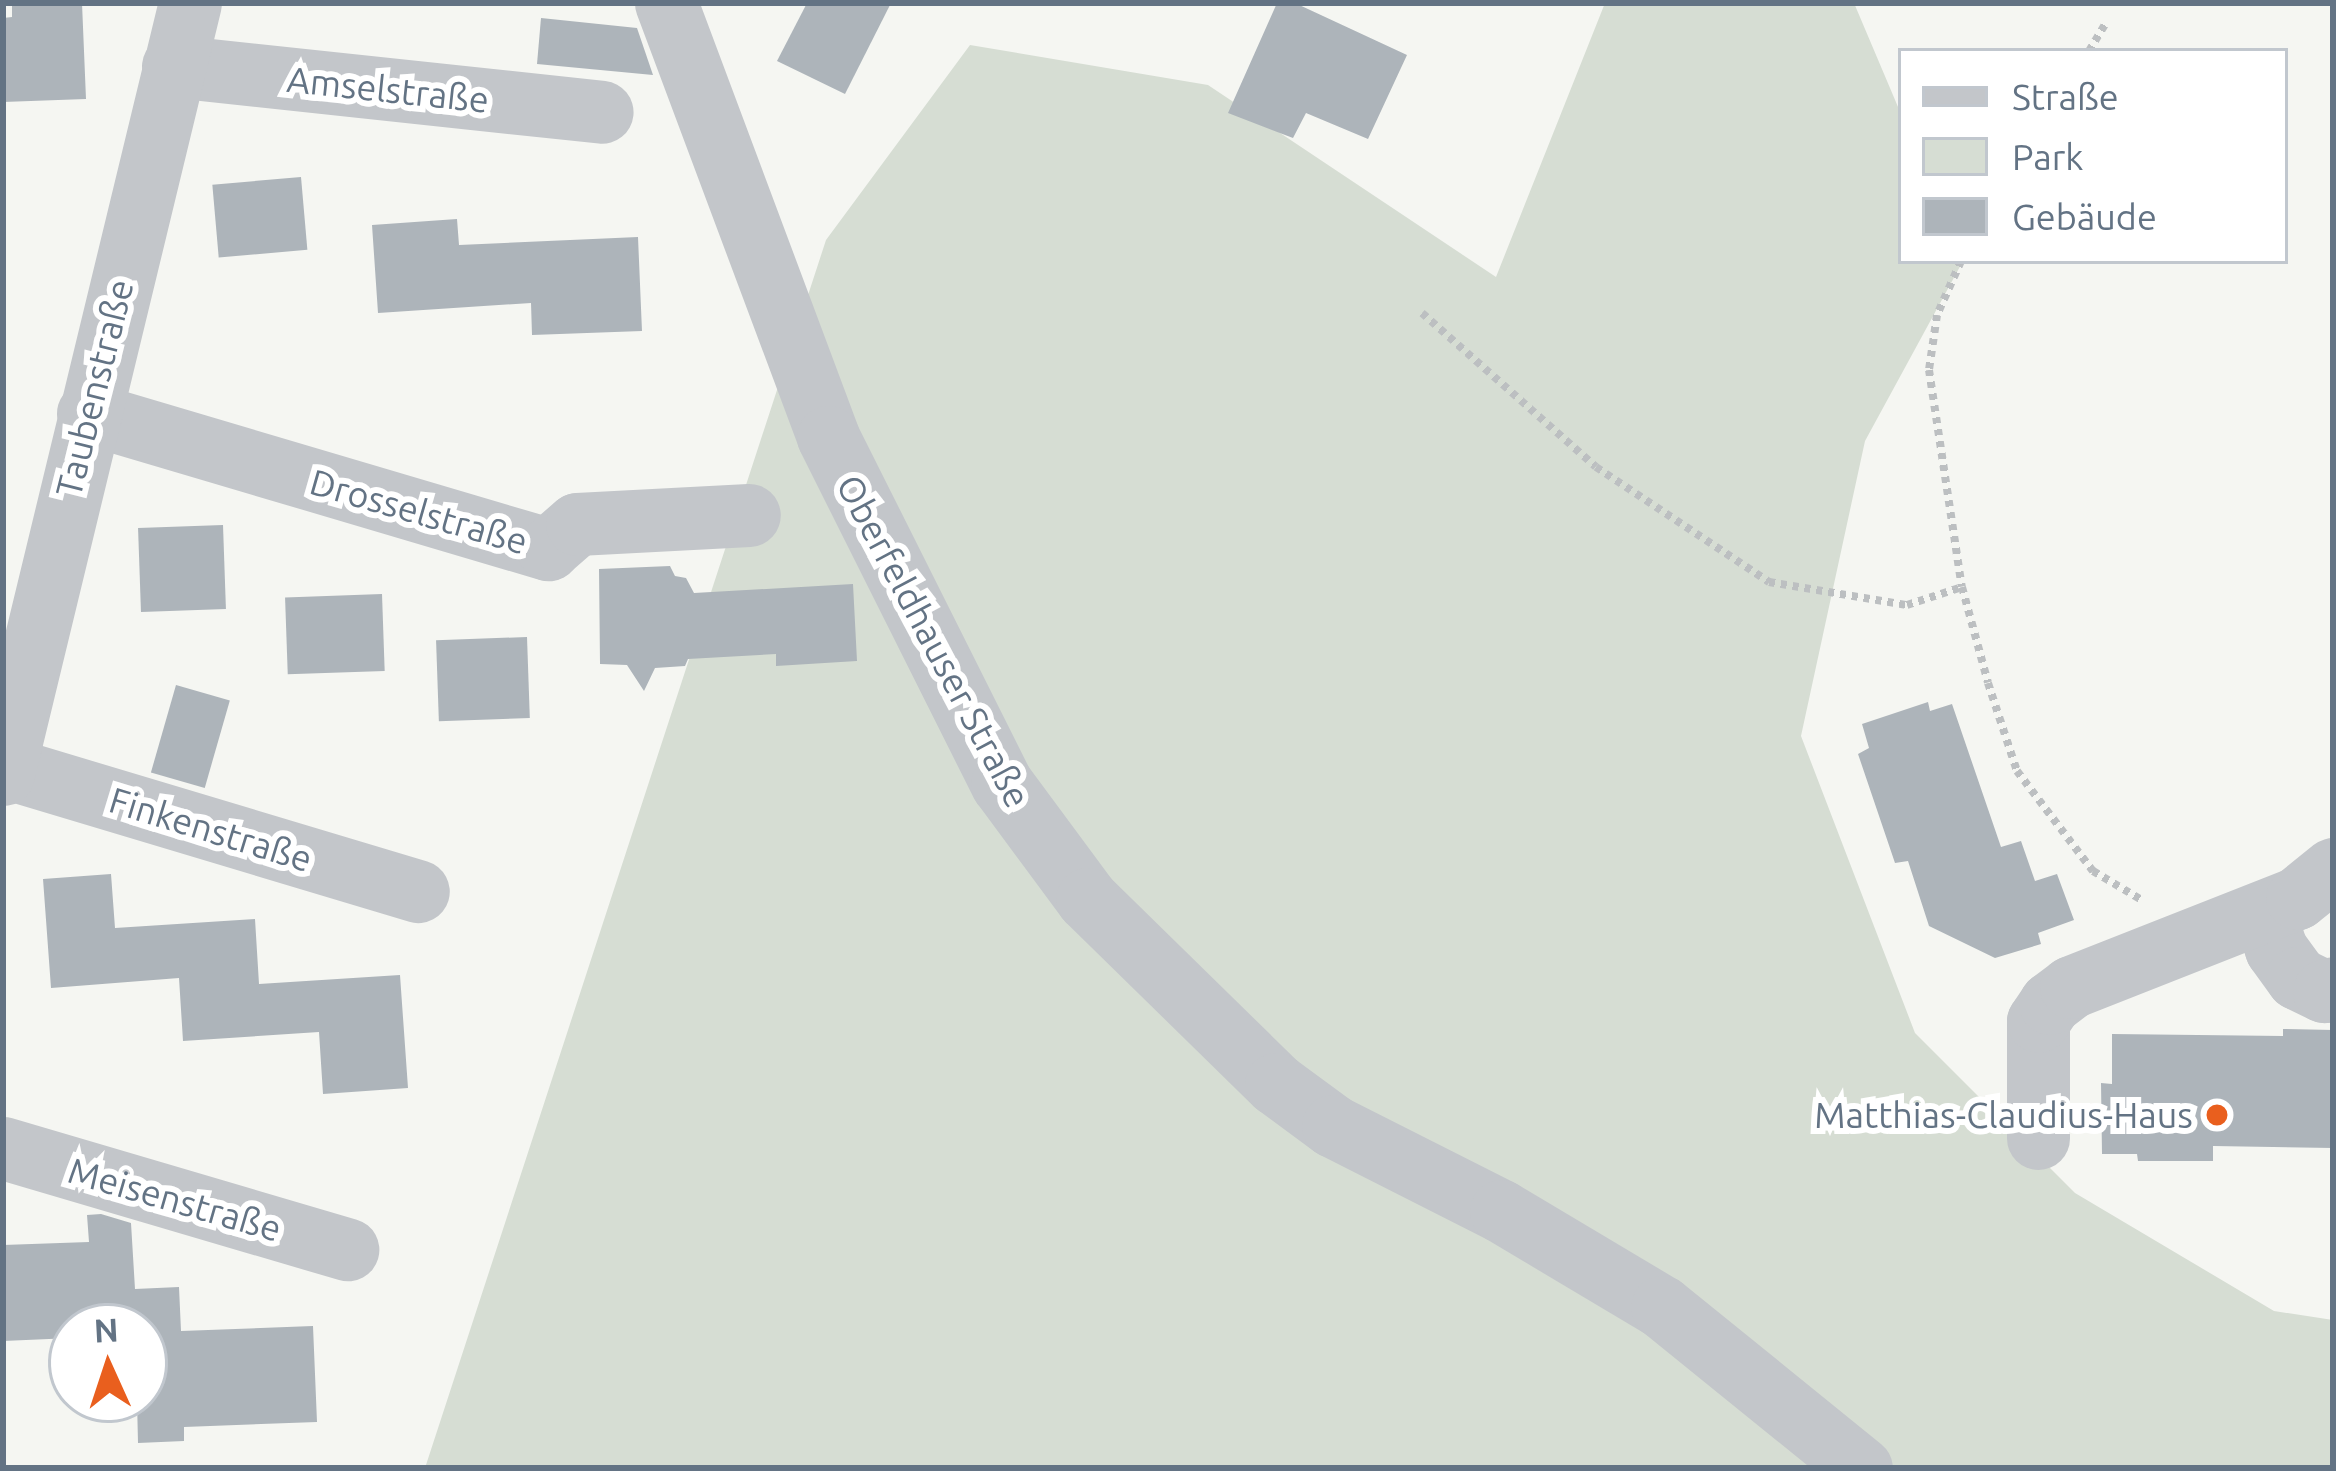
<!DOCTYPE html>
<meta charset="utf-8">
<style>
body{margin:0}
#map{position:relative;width:2336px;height:1471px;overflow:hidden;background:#f5f6f2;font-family:Ubuntu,sans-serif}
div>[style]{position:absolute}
.green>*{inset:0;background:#d6ddd3}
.building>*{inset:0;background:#adb4ba;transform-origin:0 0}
.path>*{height:8px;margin-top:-4px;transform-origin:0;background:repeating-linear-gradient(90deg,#bcbfc1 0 6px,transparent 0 12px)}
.minor>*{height:63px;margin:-31.5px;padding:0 31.5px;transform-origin:31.5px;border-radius:31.5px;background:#c3c6ca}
.dots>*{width:33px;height:33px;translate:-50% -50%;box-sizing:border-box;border:6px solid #fff;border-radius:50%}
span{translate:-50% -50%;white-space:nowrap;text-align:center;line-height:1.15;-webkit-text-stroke:12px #fff;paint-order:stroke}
.street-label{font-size:36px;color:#637384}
.poi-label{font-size:36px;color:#637384}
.right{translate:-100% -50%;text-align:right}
.frame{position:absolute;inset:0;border:6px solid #637384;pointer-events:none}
.legend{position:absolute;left:1898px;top:48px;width:390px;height:216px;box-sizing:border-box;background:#fff;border:3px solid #c1c7ce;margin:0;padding:15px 21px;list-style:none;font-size:36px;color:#637384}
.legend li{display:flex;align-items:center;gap:24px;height:60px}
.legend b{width:60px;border:3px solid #c1c7ce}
.north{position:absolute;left:48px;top:1303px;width:120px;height:120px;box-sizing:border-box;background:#fff;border:3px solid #c1c7ce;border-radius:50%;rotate:357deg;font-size:33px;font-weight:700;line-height:48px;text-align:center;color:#637384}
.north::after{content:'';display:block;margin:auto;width:42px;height:54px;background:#e95f1e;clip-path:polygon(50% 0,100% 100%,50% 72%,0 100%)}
</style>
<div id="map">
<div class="green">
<div style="clip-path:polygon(1605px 3px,1854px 3px,1901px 114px,1901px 261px,1963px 261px,1865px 441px,1801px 736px,1915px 1033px,2075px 1193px,2274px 1311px,2333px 1320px,2333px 1468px,425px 1468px,826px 240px,970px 45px,1208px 85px,1496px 277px)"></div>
</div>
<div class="building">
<div style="clip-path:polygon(12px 3px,82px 3px,86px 99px,3px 102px,3px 18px,12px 17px)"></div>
<div style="clip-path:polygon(807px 3px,891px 3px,845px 94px,777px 61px)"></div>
<div style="clip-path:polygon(1277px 3px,1295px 3px,1407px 55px,1368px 139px,1306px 113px,1293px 138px,1228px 113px)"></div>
<div style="clip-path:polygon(541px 18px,637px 28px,653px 75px,537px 64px)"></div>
<div style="left:301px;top:177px;width:73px;height:89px;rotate:85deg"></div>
<div style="clip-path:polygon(457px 219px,459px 245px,638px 237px,642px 331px,532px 335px,531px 303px,378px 313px,372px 225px)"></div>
<div style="left:223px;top:525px;width:84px;height:85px;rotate:88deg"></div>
<div style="clip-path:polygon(670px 566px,675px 576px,686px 578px,694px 593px,853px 584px,857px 661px,776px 666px,776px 654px,688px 659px,685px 666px,655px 668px,644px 691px,627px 665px,600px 664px,599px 569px)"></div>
<div style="left:382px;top:594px;width:77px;height:97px;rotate:88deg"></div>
<div style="left:527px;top:637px;width:81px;height:91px;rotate:88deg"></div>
<div style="left:176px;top:685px;width:56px;height:91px;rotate:16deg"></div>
<div style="clip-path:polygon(1928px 702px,1930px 711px,1952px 704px,2001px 847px,2021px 841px,2035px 881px,2057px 874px,2074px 920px,2038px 933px,2041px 944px,1995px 958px,1929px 926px,1908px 861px,1895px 863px,1858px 754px,1869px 748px,1862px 724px)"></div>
<div style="clip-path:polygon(111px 874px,115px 928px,255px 919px,259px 984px,400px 975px,408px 1088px,323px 1094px,319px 1032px,183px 1041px,179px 978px,51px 988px,43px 879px)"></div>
<div style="clip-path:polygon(2283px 1029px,2333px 1030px,2333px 1148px,2213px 1146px,2213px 1161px,2138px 1161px,2137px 1154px,2102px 1154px,2101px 1083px,2112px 1084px,2112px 1034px,2283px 1036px)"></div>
<div style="clip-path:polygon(101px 1214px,131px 1223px,135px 1289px,179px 1287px,181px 1331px,313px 1326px,317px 1422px,184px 1427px,184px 1441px,138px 1443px,137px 1401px,97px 1399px,144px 1399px,144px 1327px,72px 1327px,72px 1338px,3px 1341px,3px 1245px,89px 1242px,87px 1215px)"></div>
</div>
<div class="path">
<div style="left:2089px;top:51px;width:35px;rotate:-59deg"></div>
<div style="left:1961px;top:261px;width:59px;rotate:114deg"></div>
<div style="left:1937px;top:315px;width:56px;rotate:98.3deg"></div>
<div style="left:1929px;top:370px;width:219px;rotate:81.4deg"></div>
<div style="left:1962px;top:587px;width:99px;rotate:74.8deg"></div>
<div style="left:1988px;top:683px;width:93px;rotate:71.8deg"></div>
<div style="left:2017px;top:771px;width:126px;rotate:52.8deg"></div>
<div style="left:2093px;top:871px;width:55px;rotate:30.8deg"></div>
<div style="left:1422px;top:313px;width:232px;rotate:41.5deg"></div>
<div style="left:1596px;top:467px;width:208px;rotate:33.6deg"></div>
<div style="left:1769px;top:582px;width:140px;rotate:9.5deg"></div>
<div style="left:1907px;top:605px;width:58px;rotate:-18.1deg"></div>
</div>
<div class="minor">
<div style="left:666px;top:3px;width:463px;rotate:69.5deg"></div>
<div style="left:828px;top:437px;width:388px;rotate:63.4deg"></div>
<div style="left:1002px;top:784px;width:143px;rotate:53.5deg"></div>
<div style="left:1087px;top:899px;width:264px;rotate:44.4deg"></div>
<div style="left:1276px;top:1084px;width:71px;rotate:36.4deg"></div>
<div style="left:1333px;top:1126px;width:188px;rotate:26.8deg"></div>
<div style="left:1501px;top:1211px;width:187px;rotate:30.8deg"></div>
<div style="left:1662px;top:1307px;width:256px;rotate:39deg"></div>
<div style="left:173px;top:66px;width:431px;rotate:6.1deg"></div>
<div style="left:88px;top:413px;width:480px;rotate:16.5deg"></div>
<div style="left:548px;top:549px;width:38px;rotate:-41deg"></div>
<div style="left:577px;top:524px;width:172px;rotate:-3deg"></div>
<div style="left:4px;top:767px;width:432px;rotate:16.7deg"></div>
<div style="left:3px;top:774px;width:793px;rotate:-76.37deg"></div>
<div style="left:2264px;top:912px;width:39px;rotate:72deg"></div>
<div style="left:2276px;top:949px;width:36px;rotate:54deg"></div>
<div style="left:2297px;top:978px;width:30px;rotate:26deg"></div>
<div style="left:2324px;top:991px;width:9px;rotate:-18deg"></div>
<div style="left:2038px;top:1138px;width:117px;rotate:-90deg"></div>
<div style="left:2038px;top:1021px;width:22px;rotate:-56deg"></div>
<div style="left:2050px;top:1003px;width:26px;rotate:-37deg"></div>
<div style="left:2071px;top:987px;width:243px;rotate:-21.5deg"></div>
<div style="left:2297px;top:898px;width:46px;rotate:-38.9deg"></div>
<div style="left:3px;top:1148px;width:359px;rotate:16.4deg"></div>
</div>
<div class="dots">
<div style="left:2217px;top:1115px;background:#e95f1e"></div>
</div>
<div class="street-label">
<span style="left:388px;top:89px;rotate:6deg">Amselstraße</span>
<span style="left:94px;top:388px;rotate:-76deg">Taubenstraße</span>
<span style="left:419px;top:511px;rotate:16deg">Drosselstraße</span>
<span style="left:934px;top:641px;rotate:62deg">Oberfeldhauser Straße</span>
<span style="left:211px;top:829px;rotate:17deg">Finkenstraße</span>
<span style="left:175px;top:1199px;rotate:16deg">Meisenstraße</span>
</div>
<div class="poi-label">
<span class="right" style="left:2193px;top:1115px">Matthias-Claudius-Haus</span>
</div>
<div class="frame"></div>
<ul class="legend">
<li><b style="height:15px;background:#c3c6ca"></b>Straße</li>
<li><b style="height:33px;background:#d6ddd3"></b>Park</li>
<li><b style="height:33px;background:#adb4ba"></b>Gebäude</li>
</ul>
<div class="north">N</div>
</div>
